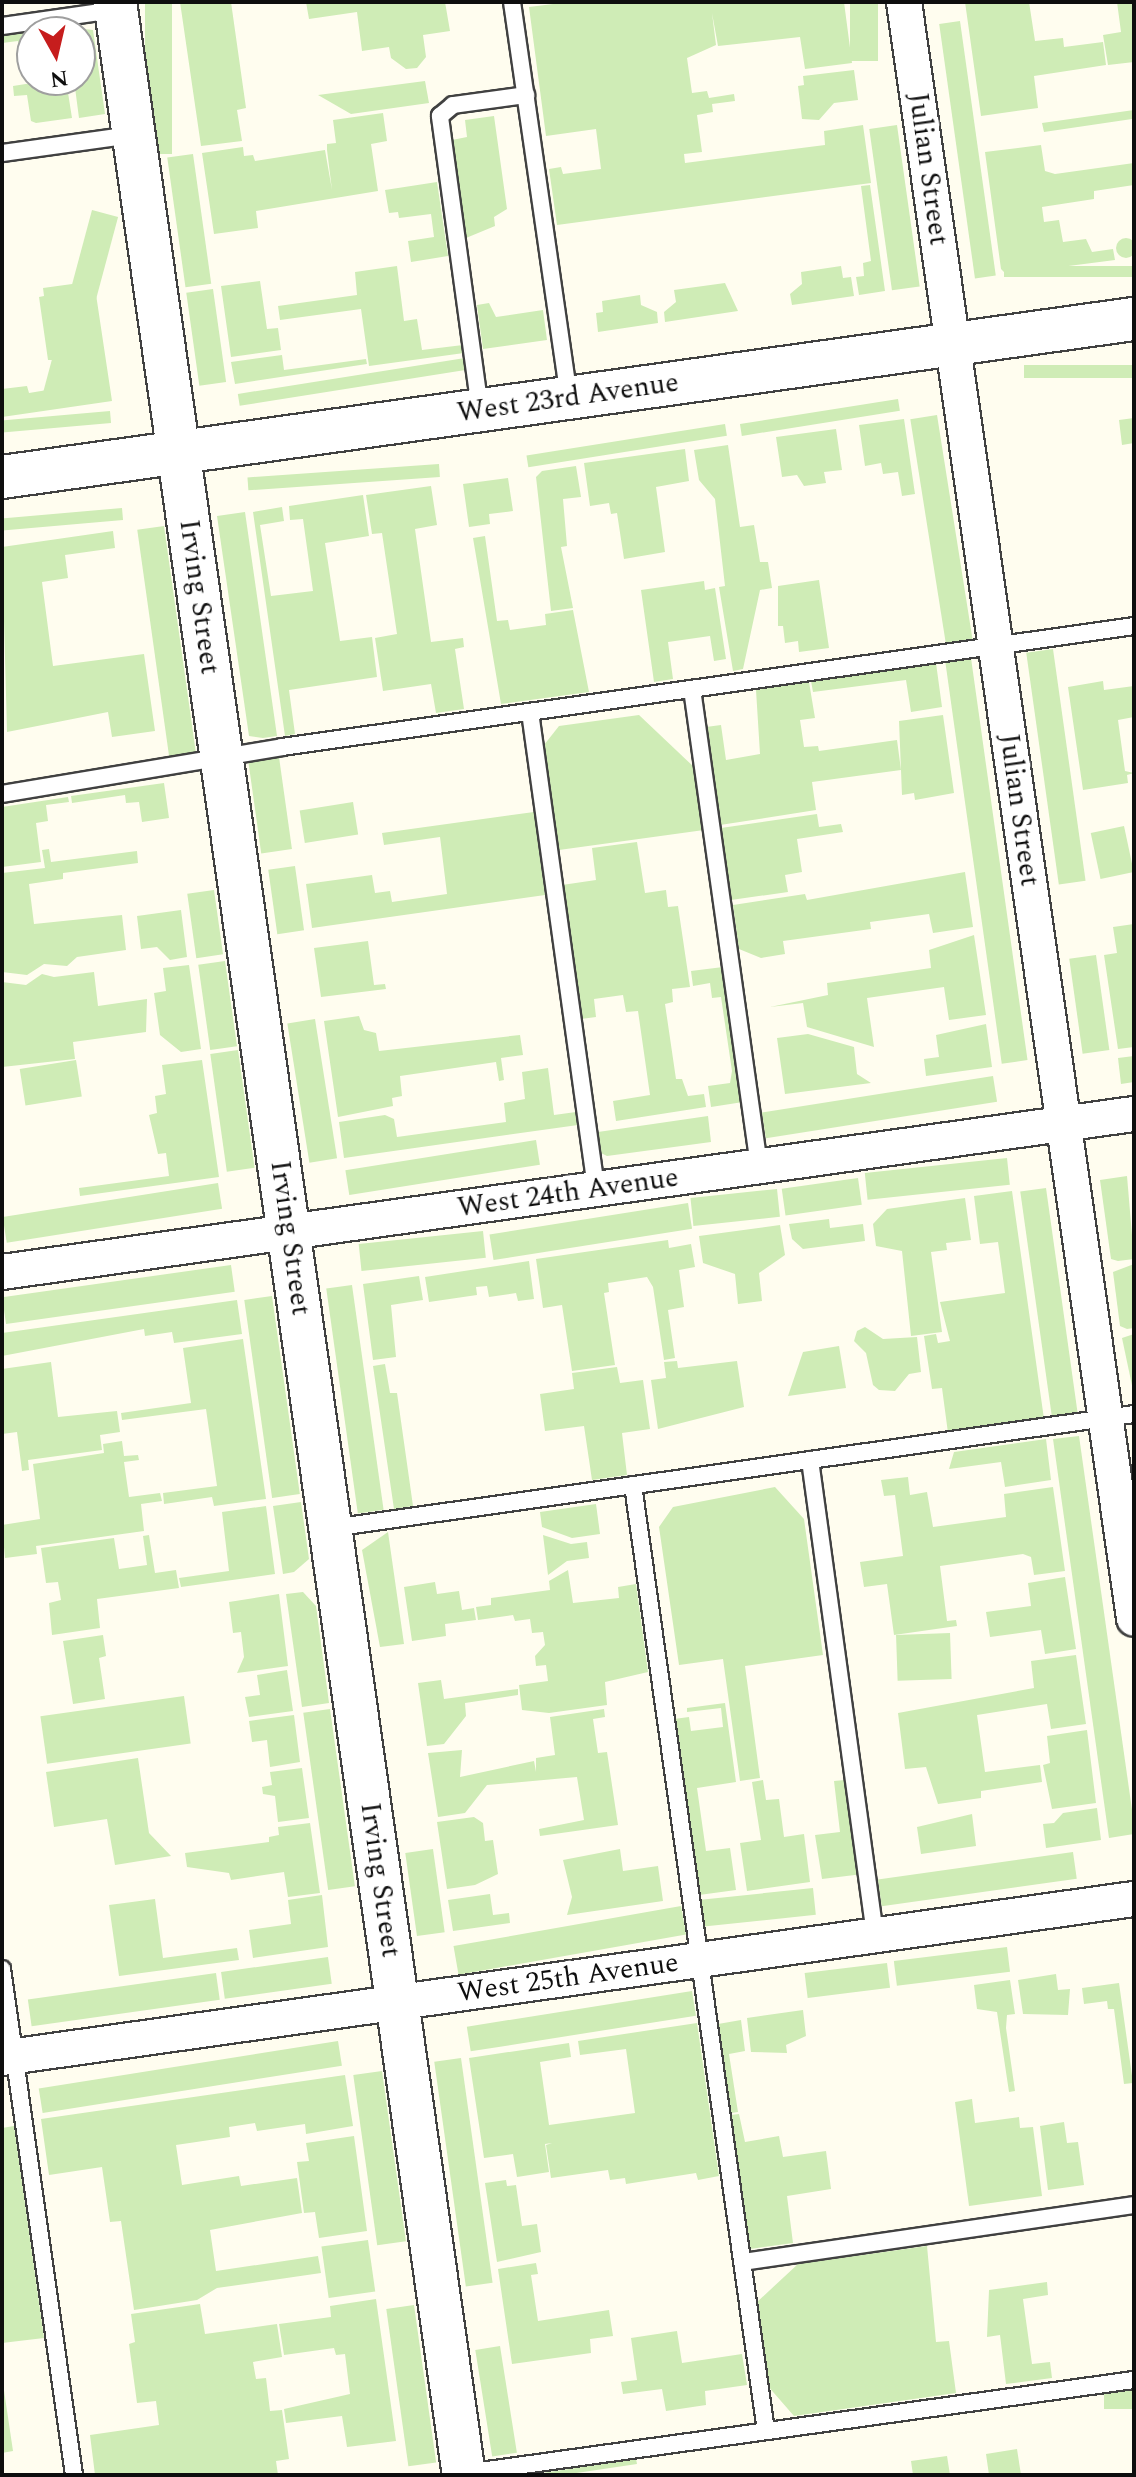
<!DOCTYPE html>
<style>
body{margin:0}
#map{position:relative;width:1136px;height:2477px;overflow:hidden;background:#fffdef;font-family:Spectral,serif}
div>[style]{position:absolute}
.green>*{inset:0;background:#cfecb6;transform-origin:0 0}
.round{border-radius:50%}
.roads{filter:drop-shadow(2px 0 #414141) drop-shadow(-2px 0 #414141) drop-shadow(0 2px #414141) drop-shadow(0 -2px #414141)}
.service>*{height:16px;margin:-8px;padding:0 8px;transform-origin:8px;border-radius:8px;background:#fff}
.minor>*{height:34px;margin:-17px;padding:0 17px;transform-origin:17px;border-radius:17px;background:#fff}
.tertiary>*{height:42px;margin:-21px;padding:0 21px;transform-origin:21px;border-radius:21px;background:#fff}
span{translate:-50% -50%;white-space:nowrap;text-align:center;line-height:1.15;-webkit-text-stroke:8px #fff;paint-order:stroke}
.street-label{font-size:28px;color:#0e0e0e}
.frame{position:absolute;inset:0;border:4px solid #0e0e0e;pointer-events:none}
.north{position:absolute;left:16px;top:16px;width:80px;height:80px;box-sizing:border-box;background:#fff;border:2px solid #9f9f9f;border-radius:50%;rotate:172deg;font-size:22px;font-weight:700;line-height:32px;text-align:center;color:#0e0e0e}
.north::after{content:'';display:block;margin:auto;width:28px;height:36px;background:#c61d1d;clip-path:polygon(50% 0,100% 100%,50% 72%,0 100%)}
</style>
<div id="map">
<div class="green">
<div style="left:145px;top:2px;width:27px;height:152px"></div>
<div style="clip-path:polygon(180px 2px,231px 2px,246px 108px,237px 110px,242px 141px,201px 146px)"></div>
<div style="clip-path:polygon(306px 2px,445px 2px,450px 31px,423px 35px,426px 57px,417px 68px,406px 69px,391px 58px,389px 47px,362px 51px,357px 12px,309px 19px)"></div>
<div style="clip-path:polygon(569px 2px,844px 2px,852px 63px,805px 69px,800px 37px,718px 46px,712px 13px,716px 45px,687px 58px,692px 93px,707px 91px,709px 98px,734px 94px,735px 101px,712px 104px,713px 112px,697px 115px,702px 152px,684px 154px,685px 163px,825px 145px,824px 131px,863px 125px,871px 183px,557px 225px,549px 169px,561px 167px,563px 174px,601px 169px,596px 129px,546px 136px,529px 7px)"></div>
<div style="left:850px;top:2px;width:28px;height:59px"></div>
<div style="clip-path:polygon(965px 2px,1029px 2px,1035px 41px,1063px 38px,1064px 47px,1103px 42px,1106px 65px,1034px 76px,1038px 108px,981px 116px)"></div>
<div style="clip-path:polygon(1117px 2px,1134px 2px,1134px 62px,1108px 65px,1103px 35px,1121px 32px)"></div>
<div style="left:960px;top:21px;width:257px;height:21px;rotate:82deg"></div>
<div style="clip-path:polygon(58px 26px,59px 32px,32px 32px,32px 80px,66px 80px,72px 118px,36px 123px,31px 121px,27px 95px,14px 96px,13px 86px,32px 83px,29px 63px,21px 63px,18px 41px,2px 43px,2px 33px)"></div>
<div style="clip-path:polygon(67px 27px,93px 30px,105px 114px,79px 118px,74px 80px,80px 80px,80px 32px,67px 32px)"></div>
<div style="clip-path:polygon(854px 70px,858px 100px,834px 103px,819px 120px,802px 119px,798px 86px,804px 85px,803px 76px)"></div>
<div style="clip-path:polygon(425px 81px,429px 103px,351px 114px,318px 95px)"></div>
<div style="clip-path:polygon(1134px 110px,1134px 127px,1132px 119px,1044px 132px,1042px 123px)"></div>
<div style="clip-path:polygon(383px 113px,387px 141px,371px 144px,378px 191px,256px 211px,258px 228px,214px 234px,202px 153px,243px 147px,244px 156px,253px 155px,255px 161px,325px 150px,332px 190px,327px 150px,327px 144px,336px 143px,333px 120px)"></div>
<div style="clip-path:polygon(494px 116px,507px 209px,494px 217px,495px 226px,466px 238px,452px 140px,467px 137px,465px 120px)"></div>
<div style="left:897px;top:125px;width:163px;height:28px;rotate:82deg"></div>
<div style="clip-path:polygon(1041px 145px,1045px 171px,1055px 174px,1134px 163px,1134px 185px,1094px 191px,1094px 199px,1042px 207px,1044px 222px,1059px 220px,1063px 242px,1086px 239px,1092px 252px,1113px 249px,1115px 260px,1006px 274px,1001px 269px,985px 152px)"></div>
<div style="left:193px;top:154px;width:131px;height:26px;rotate:82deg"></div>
<div style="clip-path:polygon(437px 182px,448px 256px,411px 262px,408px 241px,434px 237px,431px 214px,399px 218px,398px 212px,389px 213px,385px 190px)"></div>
<div style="clip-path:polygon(870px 185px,885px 291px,859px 295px,856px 277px,864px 276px,863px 263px,871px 261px,861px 186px)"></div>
<div style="left:92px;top:210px;width:27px;height:190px;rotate:15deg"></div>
<div class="round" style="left:1116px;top:238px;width:20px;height:20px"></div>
<div style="clip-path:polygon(397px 266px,404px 321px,417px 319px,422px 350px,463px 345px,464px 353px,369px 366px,361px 309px,280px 320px,278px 306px,357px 295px,355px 272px)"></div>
<div style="clip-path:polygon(841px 266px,843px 278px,851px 277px,854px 296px,792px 305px,790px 294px,802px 284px,801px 272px)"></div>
<div style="left:1134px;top:266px;width:11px;height:130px;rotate:90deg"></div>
<div style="clip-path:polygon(94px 281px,112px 401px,2px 417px,2px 389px,27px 386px,29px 393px,59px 388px,55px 360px,48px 360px,39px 297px,44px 296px,43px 288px)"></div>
<div style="clip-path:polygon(260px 281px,267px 329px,278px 328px,281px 350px,231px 357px,221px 286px)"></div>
<div style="clip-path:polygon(725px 283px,738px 311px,665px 322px,664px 312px,676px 302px,674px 290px)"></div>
<div style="left:213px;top:289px;width:94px;height:27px;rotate:82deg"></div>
<div style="clip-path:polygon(640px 295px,641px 305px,657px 312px,658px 323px,598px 332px,596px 313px,603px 312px,602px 301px)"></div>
<div style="clip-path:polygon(489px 303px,496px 317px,543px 310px,547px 340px,483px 349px,477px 305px)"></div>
<div style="clip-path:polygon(282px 355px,284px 370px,366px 359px,367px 364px,235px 384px,231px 362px)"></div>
<div style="left:465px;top:358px;width:12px;height:230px;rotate:81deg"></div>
<div style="left:1134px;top:365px;width:13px;height:110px;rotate:90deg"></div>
<div style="left:898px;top:399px;width:12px;height:160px;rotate:81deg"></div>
<div style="left:110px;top:411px;width:12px;height:109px;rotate:85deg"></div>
<div style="left:937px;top:415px;width:228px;height:27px;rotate:81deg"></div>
<div style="clip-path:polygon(1134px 418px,1134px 443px,1122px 445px,1119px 420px)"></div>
<div style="clip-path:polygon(904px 419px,915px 494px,902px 496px,898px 472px,883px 474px,881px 463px,865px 466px,859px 425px)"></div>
<div style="left:725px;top:424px;width:12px;height:201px;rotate:81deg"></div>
<div style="clip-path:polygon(836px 429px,842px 470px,824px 472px,826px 483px,804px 486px,797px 475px,782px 477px,776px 437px)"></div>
<div style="clip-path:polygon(728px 445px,740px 527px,754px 525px,760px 562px,768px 562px,772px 588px,760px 590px,743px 669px,733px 671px,719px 587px,725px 586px,715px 499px,699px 480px,694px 450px)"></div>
<div style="clip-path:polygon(685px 449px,689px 481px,656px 487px,665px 552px,624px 559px,617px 513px,611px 514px,609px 503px,590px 506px,584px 463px)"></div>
<div style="left:439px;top:464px;width:13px;height:192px;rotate:86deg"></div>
<div style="clip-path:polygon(576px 466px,581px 497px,563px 499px,567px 546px,561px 547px,573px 608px,551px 611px,536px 477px,542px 471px)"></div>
<div style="clip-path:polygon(508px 478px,513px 511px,489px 514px,490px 524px,469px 527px,463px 484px)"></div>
<div style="clip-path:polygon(431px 486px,437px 525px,415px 529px,431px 642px,463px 638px,464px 647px,455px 649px,464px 709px,436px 713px,431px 684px,383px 691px,375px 638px,397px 634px,382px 533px,372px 534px,366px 495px)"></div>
<div style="clip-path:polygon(363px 495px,369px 536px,325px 543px,340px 641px,372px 637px,377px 677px,289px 690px,295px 734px,285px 736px,253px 512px,282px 507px,284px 521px,260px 525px,271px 596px,313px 591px,303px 519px,290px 520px,289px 506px)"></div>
<div style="left:122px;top:508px;width:12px;height:121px;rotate:85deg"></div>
<div style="clip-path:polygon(245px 512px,277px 736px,263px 738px,249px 736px,217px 516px)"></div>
<div style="left:164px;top:526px;width:234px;height:27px;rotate:82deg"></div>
<div style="clip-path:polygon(113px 531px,115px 548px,65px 555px,68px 578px,42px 582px,53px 666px,144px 654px,155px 731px,112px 737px,108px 712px,7px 732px,2px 547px)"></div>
<div style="clip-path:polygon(485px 536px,497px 621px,508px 620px,510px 630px,546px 625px,545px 614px,573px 610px,589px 692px,501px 704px,473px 538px)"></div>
<div style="clip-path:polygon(819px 580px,829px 648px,799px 652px,798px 641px,785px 643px,783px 626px,778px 626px,778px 586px)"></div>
<div style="clip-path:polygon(704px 581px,705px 590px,715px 588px,726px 659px,714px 661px,710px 636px,668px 642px,673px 679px,654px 682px,641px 590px)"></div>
<div style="left:1053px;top:649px;width:234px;height:27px;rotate:82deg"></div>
<div style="left:971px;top:658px;width:406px;height:26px;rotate:82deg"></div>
<div style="clip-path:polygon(936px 663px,942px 707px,911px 712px,906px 680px,813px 692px,811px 681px)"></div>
<div style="clip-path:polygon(1103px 681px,1104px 690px,1134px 686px,1134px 717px,1118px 720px,1125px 771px,1134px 773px,1127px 775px,1128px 783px,1083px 790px,1068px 687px)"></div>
<div style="clip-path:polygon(809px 682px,815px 718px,800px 720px,804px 747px,818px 746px,819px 751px,897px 740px,901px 770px,812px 782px,816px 810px,720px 825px,706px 727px,721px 725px,726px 760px,760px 754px,756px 690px)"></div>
<div style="clip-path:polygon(639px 715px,696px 769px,704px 830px,559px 850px,544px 745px,559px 726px)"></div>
<div style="clip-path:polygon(943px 715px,954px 793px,915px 800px,914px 793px,902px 795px,899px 721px)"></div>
<div style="left:279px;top:757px;width:93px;height:31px;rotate:82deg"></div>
<div style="clip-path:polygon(164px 783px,169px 818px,142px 822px,139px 802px,126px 803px,125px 795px,72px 803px,71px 796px)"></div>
<div style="clip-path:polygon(68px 797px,69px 802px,46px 805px,48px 821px,36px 823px,41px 862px,2px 867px,2px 807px)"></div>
<div style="left:353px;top:802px;width:33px;height:54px;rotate:81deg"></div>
<div style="clip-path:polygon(534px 812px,545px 895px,312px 928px,306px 884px,372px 875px,375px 893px,390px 891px,392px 902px,447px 894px,440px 837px,384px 845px,382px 833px)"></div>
<div style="clip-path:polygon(817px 814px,819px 827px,841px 824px,843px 832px,797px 839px,802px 872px,785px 875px,788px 892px,731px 900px,721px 828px)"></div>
<div style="left:1124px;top:826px;width:47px;height:34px;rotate:78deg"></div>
<div style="clip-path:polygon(637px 842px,645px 893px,666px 890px,668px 907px,678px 906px,690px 987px,672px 989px,673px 1002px,665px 1004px,676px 1079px,682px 1079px,688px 1096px,704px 1094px,706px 1107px,616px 1121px,613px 1101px,650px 1095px,638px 1011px,626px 1012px,623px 995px,594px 999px,596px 1017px,581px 1019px,562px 885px,596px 880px,592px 848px)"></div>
<div style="clip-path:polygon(49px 849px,51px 862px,137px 851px,138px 863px,63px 873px,63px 879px,29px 884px,34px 924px,122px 915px,126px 950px,77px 957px,67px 966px,44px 964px,27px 975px,2px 972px,2px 873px,45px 868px,42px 850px)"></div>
<div style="left:295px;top:866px;width:65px;height:27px;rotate:82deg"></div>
<div style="clip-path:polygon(965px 872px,973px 927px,933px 933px,929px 914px,870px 922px,871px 929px,783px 941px,785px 954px,761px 958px,739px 949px,733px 905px,805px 894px,807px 900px)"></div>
<div style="left:214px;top:890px;width:65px;height:27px;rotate:82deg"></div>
<div style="clip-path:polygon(181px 910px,187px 957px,170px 960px,157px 947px,141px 949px,137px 916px)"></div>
<div style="clip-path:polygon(1134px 924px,1134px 1047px,1118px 1049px,1104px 955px,1117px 953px,1113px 927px)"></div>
<div style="clip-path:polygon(974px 935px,986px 1015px,949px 1020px,944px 987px,867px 998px,874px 1047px,807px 1027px,803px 1003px,770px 1007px,828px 995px,827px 983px,931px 968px,929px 950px)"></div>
<div style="clip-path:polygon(368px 941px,374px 985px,385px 984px,386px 989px,321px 997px,314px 948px)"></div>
<div style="left:1096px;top:955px;width:96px;height:27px;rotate:82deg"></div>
<div style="left:225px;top:961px;width:86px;height:27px;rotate:82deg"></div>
<div style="clip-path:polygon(189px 965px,201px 1049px,181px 1052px,160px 1035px,154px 993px,166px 991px,163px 968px)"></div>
<div style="clip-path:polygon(723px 967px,743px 1102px,711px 1107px,708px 1086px,730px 1083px,732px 1071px,721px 997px,712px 998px,710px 983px,693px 986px,691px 971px)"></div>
<div style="clip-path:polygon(94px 972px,98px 1006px,147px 999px,146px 1032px,73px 1042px,75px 1059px,2px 1067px,2px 982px,26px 985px,42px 974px,54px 977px)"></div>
<div style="clip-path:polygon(359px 1016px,364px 1030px,376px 1033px,379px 1051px,520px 1035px,523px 1055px,501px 1058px,504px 1080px,499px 1081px,496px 1062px,400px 1076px,402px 1096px,392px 1098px,393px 1106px,338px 1117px,324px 1021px)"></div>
<div style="left:315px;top:1019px;width:141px;height:28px;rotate:81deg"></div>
<div style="clip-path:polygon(986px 1024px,992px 1067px,926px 1076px,924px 1059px,939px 1057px,936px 1035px)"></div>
<div style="clip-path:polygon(808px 1034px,854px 1047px,857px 1074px,871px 1083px,785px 1094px,777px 1038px)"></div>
<div style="left:238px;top:1050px;width:119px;height:28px;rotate:82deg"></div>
<div style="clip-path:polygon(1134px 1056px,1134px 1082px,1121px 1084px,1118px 1058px)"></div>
<div style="left:76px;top:1060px;width:37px;height:57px;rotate:81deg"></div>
<div style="clip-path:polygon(202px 1060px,219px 1177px,80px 1196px,79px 1188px,169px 1176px,166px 1153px,158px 1154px,149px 1115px,157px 1113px,155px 1096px,166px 1094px,162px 1065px)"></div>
<div style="clip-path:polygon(548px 1068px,554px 1115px,576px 1112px,578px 1125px,344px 1158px,339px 1122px,385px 1115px,394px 1119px,397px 1137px,506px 1122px,504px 1103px,525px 1099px,522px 1072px)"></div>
<div style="left:993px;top:1076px;width:26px;height:234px;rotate:81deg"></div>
<div style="clip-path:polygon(708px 1116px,711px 1142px,607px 1156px,601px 1153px,598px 1132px)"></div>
<div style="left:536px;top:1140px;width:25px;height:193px;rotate:81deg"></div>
<div style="left:1007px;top:1158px;width:27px;height:143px;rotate:84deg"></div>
<div style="clip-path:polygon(1127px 1176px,1134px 1259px,1118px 1261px,1111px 1259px,1100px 1180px)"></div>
<div style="left:858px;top:1178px;width:27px;height:77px;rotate:82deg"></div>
<div style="left:218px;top:1183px;width:26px;height:218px;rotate:81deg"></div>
<div style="left:1046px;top:1188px;width:227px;height:26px;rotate:82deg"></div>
<div style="left:777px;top:1189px;width:28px;height:87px;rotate:84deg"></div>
<div style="clip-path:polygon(1012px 1191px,1044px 1419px,948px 1433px,942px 1388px,932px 1389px,924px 1336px,936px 1334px,938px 1343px,950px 1341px,940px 1302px,1005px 1293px,998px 1242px,980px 1244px,974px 1196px)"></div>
<div style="clip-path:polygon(965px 1198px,971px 1240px,946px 1243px,947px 1250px,931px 1252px,942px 1332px,911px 1336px,902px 1251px,876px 1246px,873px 1224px,887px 1209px)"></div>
<div style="left:688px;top:1203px;width:26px;height:201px;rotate:81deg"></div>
<div style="clip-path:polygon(829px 1219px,830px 1228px,863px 1224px,865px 1241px,803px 1249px,792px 1239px,789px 1224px)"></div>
<div style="clip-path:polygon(780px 1225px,785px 1255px,759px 1273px,762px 1301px,738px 1304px,735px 1274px,703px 1263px,699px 1236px)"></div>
<div style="left:483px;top:1231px;width:27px;height:125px;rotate:84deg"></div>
<div style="clip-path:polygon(668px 1240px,669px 1248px,691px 1244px,695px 1267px,679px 1270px,684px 1307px,668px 1310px,675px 1358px,664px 1360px,653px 1287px,647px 1277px,608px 1283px,609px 1292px,604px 1293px,615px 1365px,572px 1371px,562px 1305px,543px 1308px,536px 1259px)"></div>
<div style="clip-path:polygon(529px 1261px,534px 1299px,518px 1301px,516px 1293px,489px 1297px,487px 1286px,476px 1287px,477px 1295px,429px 1302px,425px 1277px)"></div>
<div style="clip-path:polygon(1134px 1264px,1134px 1328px,1127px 1329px,1120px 1326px,1113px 1272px)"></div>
<div style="left:231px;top:1265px;width:27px;height:231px;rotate:82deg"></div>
<div style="clip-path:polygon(419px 1276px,423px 1300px,391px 1305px,396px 1357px,373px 1360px,363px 1284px)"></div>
<div style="left:352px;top:1285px;width:227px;height:26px;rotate:82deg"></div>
<div style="left:272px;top:1296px;width:200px;height:28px;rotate:82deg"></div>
<div style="clip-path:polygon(237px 1300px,242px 1334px,174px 1343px,172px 1332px,145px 1336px,144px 1329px,2px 1356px,2px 1333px)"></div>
<div style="clip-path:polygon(865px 1327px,883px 1339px,917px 1337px,921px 1372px,909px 1374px,895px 1391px,879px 1390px,873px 1385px,866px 1353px,854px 1341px,857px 1331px)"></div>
<div style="clip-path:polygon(1134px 1334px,1134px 1395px,1122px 1338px)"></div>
<div style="clip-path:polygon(243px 1339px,266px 1499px,214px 1506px,212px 1497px,164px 1504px,163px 1493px,217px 1486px,206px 1409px,122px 1420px,121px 1413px,191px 1403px,183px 1348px)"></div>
<div style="clip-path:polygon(839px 1346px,846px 1388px,788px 1396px,803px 1352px)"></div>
<div style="clip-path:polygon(677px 1361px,678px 1368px,737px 1361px,744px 1407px,658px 1429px,651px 1380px,666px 1378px,664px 1362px)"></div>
<div style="clip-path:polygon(51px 1362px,58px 1417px,117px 1411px,120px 1432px,100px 1435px,102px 1450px,28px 1460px,29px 1470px,22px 1471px,17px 1432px,2px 1434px,2px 1369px)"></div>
<div style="clip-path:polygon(385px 1364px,390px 1393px,397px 1393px,413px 1506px,394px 1509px,373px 1366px)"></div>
<div style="clip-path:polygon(617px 1367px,620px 1383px,643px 1380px,650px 1429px,622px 1433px,627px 1475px,592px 1480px,584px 1426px,545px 1431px,540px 1394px,574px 1389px,572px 1373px)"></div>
<div style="clip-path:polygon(1079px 1436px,1134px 1824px,1134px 1834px,1109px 1838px,1053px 1439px)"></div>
<div style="clip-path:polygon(1046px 1439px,1051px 1480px,1005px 1487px,1001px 1462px,949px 1469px,954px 1452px)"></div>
<div style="clip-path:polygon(122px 1441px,124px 1456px,138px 1455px,139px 1460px,124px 1462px,129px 1497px,160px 1493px,162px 1501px,141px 1504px,144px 1531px,36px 1546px,37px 1554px,5px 1558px,2px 1525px,40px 1519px,33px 1464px,104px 1453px,103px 1444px)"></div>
<div style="clip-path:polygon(908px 1477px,910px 1495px,927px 1492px,933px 1527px,1006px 1517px,1004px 1494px,1053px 1487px,1065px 1571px,1034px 1575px,1031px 1557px,1023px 1554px,940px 1566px,947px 1621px,956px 1620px,957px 1626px,894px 1635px,887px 1584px,864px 1587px,860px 1562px,903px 1556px,895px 1495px,884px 1496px,881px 1480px)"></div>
<div style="clip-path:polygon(775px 1487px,804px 1519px,823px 1655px,745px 1666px,760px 1778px,740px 1781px,723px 1659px,679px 1665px,659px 1527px,673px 1507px)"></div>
<div style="clip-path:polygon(301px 1502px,309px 1559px,294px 1572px,283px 1574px,273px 1506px)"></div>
<div style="clip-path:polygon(596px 1504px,600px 1534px,572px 1538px,542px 1527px,540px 1512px)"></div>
<div style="clip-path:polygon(266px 1506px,275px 1574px,181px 1587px,179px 1578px,229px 1571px,222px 1512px)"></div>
<div style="clip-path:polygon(388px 1532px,404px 1644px,380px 1647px,362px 1550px)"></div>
<div style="clip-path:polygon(149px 1535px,155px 1573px,176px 1570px,179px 1588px,97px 1599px,100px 1628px,52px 1635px,49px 1603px,61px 1600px,58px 1582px,46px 1583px,41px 1548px,114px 1538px,119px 1569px,147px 1565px,143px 1536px)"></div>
<div style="clip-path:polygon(543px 1535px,571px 1544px,587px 1542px,589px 1558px,567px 1561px,548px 1575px)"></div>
<div style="clip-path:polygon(568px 1570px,573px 1603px,619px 1598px,618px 1587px,636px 1584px,648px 1672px,605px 1682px,607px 1705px,549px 1713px,522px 1710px,519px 1685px,548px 1681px,546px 1665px,536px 1666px,535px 1656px,545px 1645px,543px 1632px,532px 1633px,530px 1619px,515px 1621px,513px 1615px,478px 1620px,476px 1607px,491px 1605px,491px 1598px,550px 1590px,549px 1581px)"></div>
<div style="clip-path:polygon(1065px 1577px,1076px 1649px,1045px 1654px,1041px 1630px,990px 1637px,986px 1612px,1031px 1606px,1028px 1583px)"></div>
<div style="clip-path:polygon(435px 1582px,437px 1594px,459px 1591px,462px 1610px,474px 1608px,476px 1620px,445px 1624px,446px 1636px,412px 1641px,404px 1587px)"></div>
<div style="clip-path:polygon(303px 1592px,316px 1606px,329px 1703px,302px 1707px,286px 1594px)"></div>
<div style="clip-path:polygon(279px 1594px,288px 1666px,237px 1673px,244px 1657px,241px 1632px,233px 1633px,229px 1602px)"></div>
<div style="left:950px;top:1633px;width:46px;height:54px;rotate:88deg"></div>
<div style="clip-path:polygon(103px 1635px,106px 1656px,99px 1658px,105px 1699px,73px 1704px,63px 1641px)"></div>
<div style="clip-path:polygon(1076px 1655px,1086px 1724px,1051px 1729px,1047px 1704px,977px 1715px,985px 1772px,1040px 1765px,1042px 1782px,981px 1791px,981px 1798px,938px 1804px,926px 1767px,905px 1769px,898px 1713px,1034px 1688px,1031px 1661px)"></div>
<div style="clip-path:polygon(287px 1670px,293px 1711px,249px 1717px,245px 1697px,260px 1695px,257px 1675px)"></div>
<div style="clip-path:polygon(441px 1680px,444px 1699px,518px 1689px,518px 1695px,465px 1703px,466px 1716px,444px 1744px,427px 1746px,418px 1683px)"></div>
<div style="left:184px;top:1696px;width:48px;height:145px;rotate:82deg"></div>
<div style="clip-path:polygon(725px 1703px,736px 1782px,697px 1788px,706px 1851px,730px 1848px,736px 1890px,699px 1895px,674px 1719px,689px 1717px,691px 1731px,723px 1727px,721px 1708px,687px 1712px,687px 1708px)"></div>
<div style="left:330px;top:1709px;width:179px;height:27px;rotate:82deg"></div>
<div style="clip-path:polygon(604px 1709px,605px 1717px,593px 1719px,598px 1753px,607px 1752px,618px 1825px,540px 1836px,539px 1829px,584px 1820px,577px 1777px,487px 1785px,465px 1813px,438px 1817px,428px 1753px,462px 1750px,460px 1777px,534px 1761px,536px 1772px,536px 1758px,555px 1755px,550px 1717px)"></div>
<div style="clip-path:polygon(294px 1715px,300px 1762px,270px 1767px,267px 1740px,252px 1742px,249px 1721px)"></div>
<div style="clip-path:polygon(1087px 1730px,1096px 1803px,1052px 1809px,1043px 1765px,1050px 1763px,1047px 1736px)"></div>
<div style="clip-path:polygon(138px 1758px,149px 1833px,171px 1856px,115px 1865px,107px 1819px,54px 1827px,46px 1772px)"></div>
<div style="clip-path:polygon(302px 1768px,309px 1818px,278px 1822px,275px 1796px,263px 1794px,262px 1787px,272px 1785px,270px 1772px)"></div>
<div style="clip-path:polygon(763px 1780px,766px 1800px,779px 1799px,784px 1837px,804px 1834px,810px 1882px,747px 1891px,740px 1843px,761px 1840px,752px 1782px)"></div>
<div style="clip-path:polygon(845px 1780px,863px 1874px,822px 1879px,815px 1835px,840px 1832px,834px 1781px)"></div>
<div style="clip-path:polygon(1097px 1808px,1101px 1840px,1046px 1848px,1043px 1824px,1054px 1823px,1063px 1813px)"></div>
<div style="clip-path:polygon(972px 1814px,976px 1846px,921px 1854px,917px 1827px)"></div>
<div style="clip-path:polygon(474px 1817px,483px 1823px,485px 1841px,493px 1840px,498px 1874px,475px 1885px,447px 1889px,437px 1822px)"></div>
<div style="clip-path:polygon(310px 1823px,320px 1893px,288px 1897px,284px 1872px,231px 1880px,229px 1873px,187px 1867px,185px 1853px,269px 1842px,269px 1837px,279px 1835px,278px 1827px)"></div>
<div style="left:433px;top:1849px;width:84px;height:28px;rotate:82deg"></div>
<div style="clip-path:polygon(620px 1849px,623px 1871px,658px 1866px,663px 1901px,567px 1915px,572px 1897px,563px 1860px)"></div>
<div style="left:1073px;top:1852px;width:27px;height:197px;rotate:82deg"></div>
<div style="left:813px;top:1888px;width:27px;height:115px;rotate:84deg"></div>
<div style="clip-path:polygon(490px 1894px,493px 1915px,509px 1913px,510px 1923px,453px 1931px,448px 1900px)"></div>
<div style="clip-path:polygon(322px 1895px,328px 1947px,253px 1958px,249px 1930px,291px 1924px,288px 1900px)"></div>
<div style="clip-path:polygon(155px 1899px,163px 1958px,237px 1948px,239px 1960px,119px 1976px,109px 1905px)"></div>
<div style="left:681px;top:1906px;width:29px;height:231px;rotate:80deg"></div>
<div style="left:1007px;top:1947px;width:25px;height:114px;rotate:83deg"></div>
<div style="left:328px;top:1957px;width:27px;height:108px;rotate:82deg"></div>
<div style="left:887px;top:1963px;width:25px;height:83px;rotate:83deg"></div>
<div style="left:216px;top:1973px;width:27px;height:190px;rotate:82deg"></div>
<div style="clip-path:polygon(1056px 1974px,1058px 1990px,1070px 1989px,1068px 2015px,1023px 2014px,1018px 1980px)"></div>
<div style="clip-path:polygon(1010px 1980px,1015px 2014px,1007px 2015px,1006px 2028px,1015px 2091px,1009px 2092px,997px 2012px,977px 2009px,974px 1985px)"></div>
<div style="clip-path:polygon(1119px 1983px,1133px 2083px,1124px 2084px,1114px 2009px,1108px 2009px,1107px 2001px,1084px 2004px,1082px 1988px)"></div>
<div style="left:692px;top:1991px;width:25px;height:228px;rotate:81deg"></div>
<div style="clip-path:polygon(803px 2010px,806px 2036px,786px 2045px,787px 2053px,751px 2052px,747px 2018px)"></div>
<div style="clip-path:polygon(741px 2020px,745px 2051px,729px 2054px,738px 2112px,731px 2113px,718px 2024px)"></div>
<div style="clip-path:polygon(697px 2023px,719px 2176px,698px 2180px,696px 2173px,626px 2184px,625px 2178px,610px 2180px,608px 2170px,551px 2178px,546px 2145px,552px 2143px,545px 2144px,549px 2172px,517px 2177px,513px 2154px,484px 2158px,469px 2058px,569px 2043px,571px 2057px,540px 2062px,549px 2125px,635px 2113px,626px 2049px,580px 2055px,578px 2041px)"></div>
<div style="left:338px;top:2041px;width:25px;height:303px;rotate:81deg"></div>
<div style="left:461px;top:2058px;width:227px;height:27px;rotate:82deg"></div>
<div style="left:382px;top:2071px;width:172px;height:29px;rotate:82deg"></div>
<div style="clip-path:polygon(345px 2075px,353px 2126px,306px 2134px,305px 2124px,257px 2131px,255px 2123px,229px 2127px,230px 2137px,176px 2145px,182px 2185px,239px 2176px,241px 2186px,297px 2178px,302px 2213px,210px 2230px,216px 2271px,318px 2256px,321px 2273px,217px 2288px,197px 2300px,134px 2310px,121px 2221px,110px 2222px,102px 2167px,49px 2175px,41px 2119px)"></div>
<div style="clip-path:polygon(972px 2099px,975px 2123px,1019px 2117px,1020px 2128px,1033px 2127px,1042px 2196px,969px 2206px,955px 2102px)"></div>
<div style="clip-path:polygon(739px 2114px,745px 2142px,779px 2136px,783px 2157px,826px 2151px,831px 2189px,787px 2196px,793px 2243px,750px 2249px,731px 2115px)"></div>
<div style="clip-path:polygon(1064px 2122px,1067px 2143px,1078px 2142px,1084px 2185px,1048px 2190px,1040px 2126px)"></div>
<div style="clip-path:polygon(14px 2126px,44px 2338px,2px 2343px,2px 2128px)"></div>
<div style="clip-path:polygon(354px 2136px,367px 2231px,319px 2238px,315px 2212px,304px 2213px,297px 2162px,309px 2161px,306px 2143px)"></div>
<div style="clip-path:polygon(506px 2180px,507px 2186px,516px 2185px,522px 2226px,537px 2224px,541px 2252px,497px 2262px,485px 2183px)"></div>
<div style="left:368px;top:2240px;width:52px;height:47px;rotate:82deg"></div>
<div style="clip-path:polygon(927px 2246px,936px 2342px,949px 2341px,956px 2393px,794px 2416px,767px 2385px,756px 2303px,798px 2264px)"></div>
<div style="clip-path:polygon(536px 2263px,538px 2274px,531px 2275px,538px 2321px,609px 2310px,613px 2336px,590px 2339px,591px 2353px,512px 2364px,498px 2269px)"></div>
<div style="clip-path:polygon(1047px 2282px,1048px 2295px,1023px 2299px,1032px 2364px,1050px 2362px,1052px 2378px,1006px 2384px,1000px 2335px,987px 2337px,989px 2290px)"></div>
<div style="clip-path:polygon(376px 2299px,396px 2441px,347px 2447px,342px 2416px,286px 2423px,284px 2409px,350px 2394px,345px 2354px,336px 2355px,334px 2348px,284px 2355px,279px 2324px,331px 2317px,330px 2306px)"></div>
<div style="clip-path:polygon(200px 2304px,205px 2334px,277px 2324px,282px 2357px,253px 2362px,256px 2379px,266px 2378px,270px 2411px,282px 2410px,289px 2459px,276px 2461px,278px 2475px,95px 2475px,90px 2435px,159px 2425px,156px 2401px,137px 2403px,129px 2344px,135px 2342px,131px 2314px)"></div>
<div style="left:414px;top:2305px;width:159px;height:28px;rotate:82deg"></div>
<div style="clip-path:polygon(677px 2331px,682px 2363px,742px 2354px,747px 2385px,705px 2391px,706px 2405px,666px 2411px,662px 2389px,623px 2394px,621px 2382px,637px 2380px,631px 2338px)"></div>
<div style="left:500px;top:2346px;width:108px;height:25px;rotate:81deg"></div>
<div style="clip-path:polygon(2px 2377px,13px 2451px,2px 2453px)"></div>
<div style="left:1134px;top:2389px;width:20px;height:30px;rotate:90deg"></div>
<div style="clip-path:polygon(1017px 2449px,1021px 2475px,989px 2475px,986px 2454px)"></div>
<div style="clip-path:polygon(947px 2456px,950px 2475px,913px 2475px,911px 2461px)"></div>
<div style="clip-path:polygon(636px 2459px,637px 2464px,563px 2475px,529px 2475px)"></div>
</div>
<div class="roads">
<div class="service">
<div style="left:512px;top:2px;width:398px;rotate:81.8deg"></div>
<div style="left:2px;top:26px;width:113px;rotate:-8.1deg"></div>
<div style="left:2px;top:153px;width:130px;rotate:-7.9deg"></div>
<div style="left:480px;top:409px;width:296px;rotate:-97.8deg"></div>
<div style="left:440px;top:116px;width:17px;rotate:-40deg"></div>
<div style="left:453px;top:105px;width:74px;rotate:-7.8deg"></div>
<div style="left:692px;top:689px;width:482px;rotate:82deg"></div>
<div style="left:530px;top:712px;width:482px;rotate:82.1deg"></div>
<div style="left:2px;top:794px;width:284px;rotate:-9.5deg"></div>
<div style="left:282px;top:747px;width:861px;rotate:-8.08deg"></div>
<div style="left:810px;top:1460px;width:479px;rotate:82.2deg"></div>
<div style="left:633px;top:1485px;width:955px;rotate:82deg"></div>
<div style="left:332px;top:1528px;width:810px;rotate:-8.09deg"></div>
<div style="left:2px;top:1969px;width:511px;rotate:81.9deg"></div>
<div style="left:743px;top:2262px;width:395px;rotate:-8.3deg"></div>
<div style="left:466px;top:2473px;width:674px;rotate:-7.93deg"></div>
</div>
<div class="minor">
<div style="left:904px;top:2px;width:1633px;rotate:81.9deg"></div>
<div style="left:2px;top:1272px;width:1143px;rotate:-7.95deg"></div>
<div style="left:2px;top:2058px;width:1143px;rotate:-8deg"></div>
</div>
<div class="tertiary">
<div style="left:115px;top:2px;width:2498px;rotate:81.97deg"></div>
<div style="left:2px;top:477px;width:1143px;rotate:-7.95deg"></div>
</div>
</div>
<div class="street-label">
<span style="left:928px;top:169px;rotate:82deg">Julian Street</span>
<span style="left:568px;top:398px;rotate:-8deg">West 23rd Avenue</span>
<span style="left:199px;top:597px;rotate:82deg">Irving Street</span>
<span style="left:1019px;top:810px;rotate:82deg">Julian Street</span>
<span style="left:568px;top:1193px;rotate:-8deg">West 24th Avenue</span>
<span style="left:290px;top:1238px;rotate:82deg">Irving Street</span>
<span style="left:380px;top:1880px;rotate:82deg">Irving Street</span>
<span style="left:568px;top:1978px;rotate:-8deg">West 25th Avenue</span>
</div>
<div class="frame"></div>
<div class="north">N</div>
</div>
